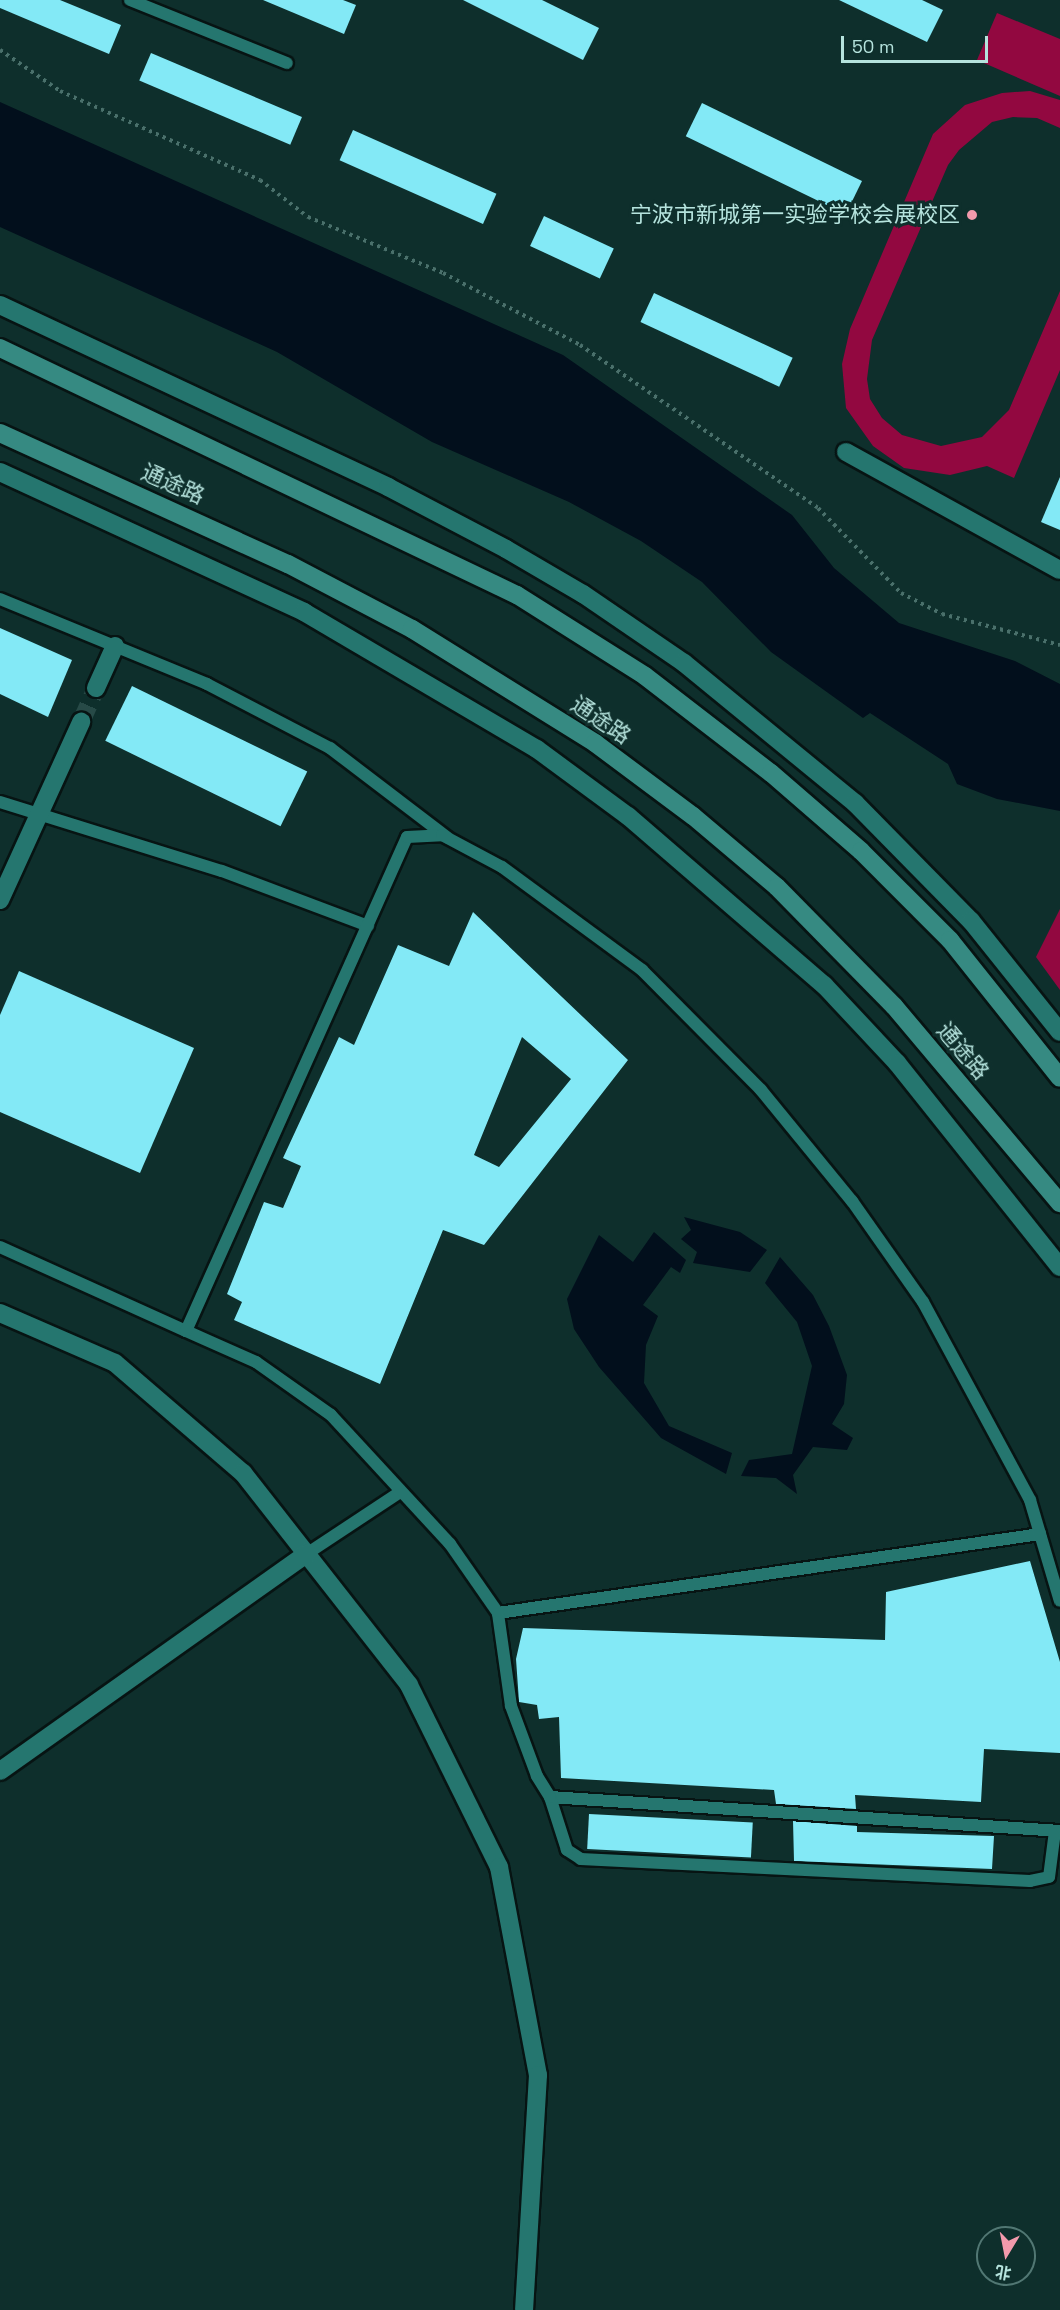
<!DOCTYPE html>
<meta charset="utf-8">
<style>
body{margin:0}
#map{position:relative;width:1060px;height:2310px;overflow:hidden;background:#0e2f2c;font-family:"Space Grotesk","Noto Sans SC",sans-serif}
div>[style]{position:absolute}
.green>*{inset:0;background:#920840}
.water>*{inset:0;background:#020f1c}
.building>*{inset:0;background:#83e9f6;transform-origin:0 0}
.minor-tunnel>*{height:18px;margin-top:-9px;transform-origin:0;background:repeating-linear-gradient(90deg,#274a47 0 18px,transparent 0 27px)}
.path>*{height:4px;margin-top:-2px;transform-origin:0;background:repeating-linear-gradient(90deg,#4a706b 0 3px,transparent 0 7.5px)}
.roads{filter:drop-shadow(2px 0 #071413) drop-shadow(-2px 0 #071413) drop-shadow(0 2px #071413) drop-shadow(0 -2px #071413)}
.service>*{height:12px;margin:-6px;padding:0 6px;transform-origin:6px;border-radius:6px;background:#25766f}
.minor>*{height:18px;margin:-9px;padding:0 9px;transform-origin:9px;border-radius:9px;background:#25766f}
.tertiary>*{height:18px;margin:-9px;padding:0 9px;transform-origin:9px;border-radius:9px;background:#25766f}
.secondary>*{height:18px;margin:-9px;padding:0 9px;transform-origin:9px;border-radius:9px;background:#25766f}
.primary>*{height:18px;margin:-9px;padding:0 9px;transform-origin:9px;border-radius:9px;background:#368a82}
.dots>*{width:16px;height:16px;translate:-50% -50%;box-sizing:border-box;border:3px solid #0e2f2c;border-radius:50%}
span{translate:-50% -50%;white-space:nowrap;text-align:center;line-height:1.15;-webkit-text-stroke:6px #0e2f2c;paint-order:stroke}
.poi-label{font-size:22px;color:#b5e3dd}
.right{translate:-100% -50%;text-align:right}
.street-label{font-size:22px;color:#b5e3dd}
.north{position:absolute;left:976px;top:2226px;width:60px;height:60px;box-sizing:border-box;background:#0e2f2c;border:2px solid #517773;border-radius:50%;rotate:190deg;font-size:16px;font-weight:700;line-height:24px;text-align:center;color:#b5e3dd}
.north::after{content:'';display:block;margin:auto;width:21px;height:27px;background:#f29aac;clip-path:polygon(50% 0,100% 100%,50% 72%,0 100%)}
.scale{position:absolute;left:841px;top:36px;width:147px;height:27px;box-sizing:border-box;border:3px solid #b5e3dd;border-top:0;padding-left:8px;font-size:18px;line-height:21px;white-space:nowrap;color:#b5e3dd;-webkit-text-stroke:4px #0e2f2c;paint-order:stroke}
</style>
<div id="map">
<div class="green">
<div style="clip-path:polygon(997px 13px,1060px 39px,1060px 96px,977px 60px)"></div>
<div style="clip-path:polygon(1030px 91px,1060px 100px,1060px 128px,1037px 118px,1013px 117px,992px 122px,959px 150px,948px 165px,872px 340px,867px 379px,870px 399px,882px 418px,902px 435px,941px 446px,982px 437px,1009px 410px,1060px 291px,1060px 370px,1014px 478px,987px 466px,950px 475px,904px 468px,873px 446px,846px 408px,842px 364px,850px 329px,933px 134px,965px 105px,1002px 93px)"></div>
<div style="clip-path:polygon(1060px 909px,1060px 990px,1036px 957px)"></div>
</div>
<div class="water">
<div style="clip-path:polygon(0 102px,563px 355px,792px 515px,834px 568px,899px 623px,1015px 661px,1060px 684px,1060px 811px,997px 799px,957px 784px,948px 764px,870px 713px,863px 718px,771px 652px,702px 582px,641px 541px,569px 502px,432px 442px,277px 352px,0 227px)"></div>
<div style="clip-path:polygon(684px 1217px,740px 1232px,767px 1250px,750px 1272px,693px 1263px,697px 1252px,681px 1239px,691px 1230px)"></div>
<div style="clip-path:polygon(654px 1232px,686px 1260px,680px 1273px,671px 1267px,643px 1305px,658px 1316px,646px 1345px,644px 1383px,669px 1426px,732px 1453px,726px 1474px,661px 1438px,599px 1367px,574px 1329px,567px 1299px,599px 1235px,633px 1262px)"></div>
<div style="clip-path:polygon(780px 1257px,813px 1295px,829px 1326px,847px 1375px,844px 1404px,832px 1424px,853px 1438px,847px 1450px,813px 1447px,793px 1475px,797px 1494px,776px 1478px,741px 1476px,749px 1460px,792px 1454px,812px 1366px,797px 1322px,765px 1283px)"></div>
</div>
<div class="building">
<div style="clip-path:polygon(0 0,60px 0,121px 25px,109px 54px,0 8px)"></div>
<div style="clip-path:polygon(263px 0,343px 0,356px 5px,344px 34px)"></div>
<div style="clip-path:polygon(463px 0,542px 0,599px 28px,583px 60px)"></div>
<div style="clip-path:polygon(839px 0,922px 0,943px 10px,927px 42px)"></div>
<div style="left:151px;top:53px;width:164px;height:30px;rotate:23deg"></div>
<div style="left:702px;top:103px;width:178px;height:37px;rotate:26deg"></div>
<div style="left:353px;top:130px;width:157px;height:33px;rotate:24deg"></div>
<div style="left:544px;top:216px;width:77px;height:33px;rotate:25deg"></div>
<div style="left:654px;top:293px;width:153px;height:32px;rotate:25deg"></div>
<div style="clip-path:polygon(1060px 477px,1060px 530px,1041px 522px)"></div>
<div style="clip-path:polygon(0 628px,72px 660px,48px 717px,0 694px)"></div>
<div style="left:132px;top:686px;width:195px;height:61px;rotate:26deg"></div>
<div style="clip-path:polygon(evenodd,473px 912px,628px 1060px,484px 1245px,443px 1230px,380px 1384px,234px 1320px,242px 1302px,227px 1294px,264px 1202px,283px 1208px,301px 1166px,283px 1158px,339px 1037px,354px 1045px,398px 945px,449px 966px,473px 912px,522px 1037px,571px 1079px,499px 1167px,474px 1155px,522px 1037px)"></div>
<div style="clip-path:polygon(19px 971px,194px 1048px,140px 1173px,0 1112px,0 1015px)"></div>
<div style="clip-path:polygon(1030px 1561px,1060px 1662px,1060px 1753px,984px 1749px,981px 1802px,855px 1795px,856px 1809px,776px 1804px,774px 1790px,561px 1778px,559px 1717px,539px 1719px,537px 1705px,519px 1702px,516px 1659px,523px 1628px,885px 1640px,886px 1592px)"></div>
<div style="left:589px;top:1814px;width:164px;height:35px;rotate:3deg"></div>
<div style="clip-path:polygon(793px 1821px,857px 1826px,857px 1832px,994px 1836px,992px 1869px,794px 1861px)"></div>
</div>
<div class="minor-tunnel">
<div style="left:81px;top:722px;width:37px;rotate:-66deg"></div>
</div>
<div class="path">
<div style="left:0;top:50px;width:73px;rotate:34.3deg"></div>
<div style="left:60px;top:91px;width:219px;rotate:24deg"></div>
<div style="left:260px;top:180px;width:61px;rotate:37.6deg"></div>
<div style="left:308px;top:217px;width:146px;rotate:22.5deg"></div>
<div style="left:443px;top:273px;width:155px;rotate:27.7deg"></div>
<div style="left:580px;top:345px;width:288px;rotate:34.4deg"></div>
<div style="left:818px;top:508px;width:119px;rotate:45.7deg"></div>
<div style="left:901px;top:593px;width:46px;rotate:27.1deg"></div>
<div style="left:942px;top:614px;width:122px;rotate:14.7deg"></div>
</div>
<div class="roads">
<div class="service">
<div style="left:130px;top:0;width:169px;rotate:21.9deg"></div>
<div style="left:0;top:599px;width:224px;rotate:22.3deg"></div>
<div style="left:207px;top:684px;width:139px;rotate:27.5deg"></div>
<div style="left:330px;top:748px;width:147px;rotate:37.3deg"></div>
<div style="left:0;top:802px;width:232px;rotate:17.3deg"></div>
<div style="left:222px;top:871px;width:156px;rotate:20.6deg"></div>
<div style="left:0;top:1247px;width:204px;rotate:24.3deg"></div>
<div style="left:308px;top:1553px;width:110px;rotate:-33.5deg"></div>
<div style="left:498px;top:1613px;width:548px;rotate:-8.29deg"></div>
<div style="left:550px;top:1797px;width:511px;rotate:3.81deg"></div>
<div style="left:1055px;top:1831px;width:46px;rotate:97.4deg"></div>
<div style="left:1049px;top:1877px;width:19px;rotate:168deg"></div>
<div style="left:1030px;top:1881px;width:450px;rotate:-177.2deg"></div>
<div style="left:581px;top:1859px;width:17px;rotate:-147deg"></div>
<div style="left:567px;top:1850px;width:56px;rotate:-107.8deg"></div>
<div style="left:550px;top:1797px;width:25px;rotate:-122deg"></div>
<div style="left:537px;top:1776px;width:75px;rotate:-110.4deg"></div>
<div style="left:511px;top:1706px;width:94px;rotate:-98deg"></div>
<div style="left:498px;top:1613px;width:84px;rotate:-124.8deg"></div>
<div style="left:450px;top:1544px;width:176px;rotate:-132.7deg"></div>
<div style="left:331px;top:1415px;width:92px;rotate:-144.8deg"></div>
<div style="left:256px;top:1362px;width:77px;rotate:-156.1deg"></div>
<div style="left:186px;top:1331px;width:541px;rotate:-65.9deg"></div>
<div style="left:407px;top:837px;width:35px;rotate:-3deg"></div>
<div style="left:442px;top:835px;width:68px;rotate:28.1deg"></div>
<div style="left:502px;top:867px;width:174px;rotate:36.3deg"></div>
<div style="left:642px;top:970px;width:169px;rotate:45.2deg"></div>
<div style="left:761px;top:1090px;width:144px;rotate:50.7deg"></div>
<div style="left:852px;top:1201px;width:123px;rotate:54.9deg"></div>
<div style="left:923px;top:1302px;width:225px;rotate:61.6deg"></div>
<div style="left:1030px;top:1500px;width:105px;rotate:73.5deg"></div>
</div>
<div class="minor">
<div style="left:846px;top:452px;width:244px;rotate:28.9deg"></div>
<div style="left:96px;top:688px;width:46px;rotate:-65.7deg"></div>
<div style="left:0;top:900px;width:196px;rotate:-65.5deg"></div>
</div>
<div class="tertiary">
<div style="left:0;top:1313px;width:125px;rotate:23.5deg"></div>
<div style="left:115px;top:1363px;width:169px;rotate:40.7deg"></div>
<div style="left:243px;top:1473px;width:269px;rotate:51.9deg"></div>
<div style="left:409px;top:1685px;width:203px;rotate:63.7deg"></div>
<div style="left:499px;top:1867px;width:212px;rotate:79.4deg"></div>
<div style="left:538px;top:2075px;width:235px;rotate:93.4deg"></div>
<div style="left:0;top:1771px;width:377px;rotate:-35.3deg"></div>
</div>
<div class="secondary">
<div style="left:0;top:305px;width:429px;rotate:25.1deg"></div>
<div style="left:388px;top:487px;width:133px;rotate:27.7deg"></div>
<div style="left:506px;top:549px;width:89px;rotate:30.3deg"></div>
<div style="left:583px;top:594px;width:122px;rotate:34.3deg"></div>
<div style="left:684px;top:663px;width:221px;rotate:39.3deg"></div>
<div style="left:855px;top:803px;width:165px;rotate:45.5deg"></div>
<div style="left:971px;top:921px;width:142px;rotate:51.3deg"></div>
<div style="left:0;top:472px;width:335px;rotate:24.7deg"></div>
<div style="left:304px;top:612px;width:270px;rotate:30.5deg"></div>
<div style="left:537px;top:749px;width:113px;rotate:36.4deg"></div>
<div style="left:628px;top:816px;width:259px;rotate:40.8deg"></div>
<div style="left:824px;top:985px;width:107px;rotate:46.9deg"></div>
<div style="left:897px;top:1063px;width:261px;rotate:51.4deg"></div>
</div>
<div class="primary">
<div style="left:0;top:348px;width:573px;rotate:25.54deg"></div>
<div style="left:517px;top:595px;width:151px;rotate:32.3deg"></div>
<div style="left:645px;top:676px;width:159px;rotate:37.6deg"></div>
<div style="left:771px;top:773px;width:119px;rotate:40.9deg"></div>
<div style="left:861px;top:851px;width:126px;rotate:45deg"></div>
<div style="left:950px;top:940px;width:176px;rotate:51.4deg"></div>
<div style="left:0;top:433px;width:316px;rotate:24.5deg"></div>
<div style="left:288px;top:564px;width:140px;rotate:27.7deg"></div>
<div style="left:412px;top:629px;width:216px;rotate:31.9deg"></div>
<div style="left:595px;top:743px;width:122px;rotate:36.7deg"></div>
<div style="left:693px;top:816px;width:110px;rotate:40.2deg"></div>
<div style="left:777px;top:887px;width:167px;rotate:45.5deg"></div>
<div style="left:894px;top:1006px;width:258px;rotate:49.9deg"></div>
</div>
</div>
<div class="dots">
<div style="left:972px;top:215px;background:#f29aac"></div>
</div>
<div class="poi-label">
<span class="right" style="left:960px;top:215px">宁波市新城第一实验学校会展校区</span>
</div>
<div class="street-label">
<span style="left:173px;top:484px;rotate:24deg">通途路</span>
<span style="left:601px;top:720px;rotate:34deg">通途路</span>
<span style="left:963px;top:1051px;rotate:50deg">通途路</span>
</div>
<div class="north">北</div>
<div class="scale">50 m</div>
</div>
